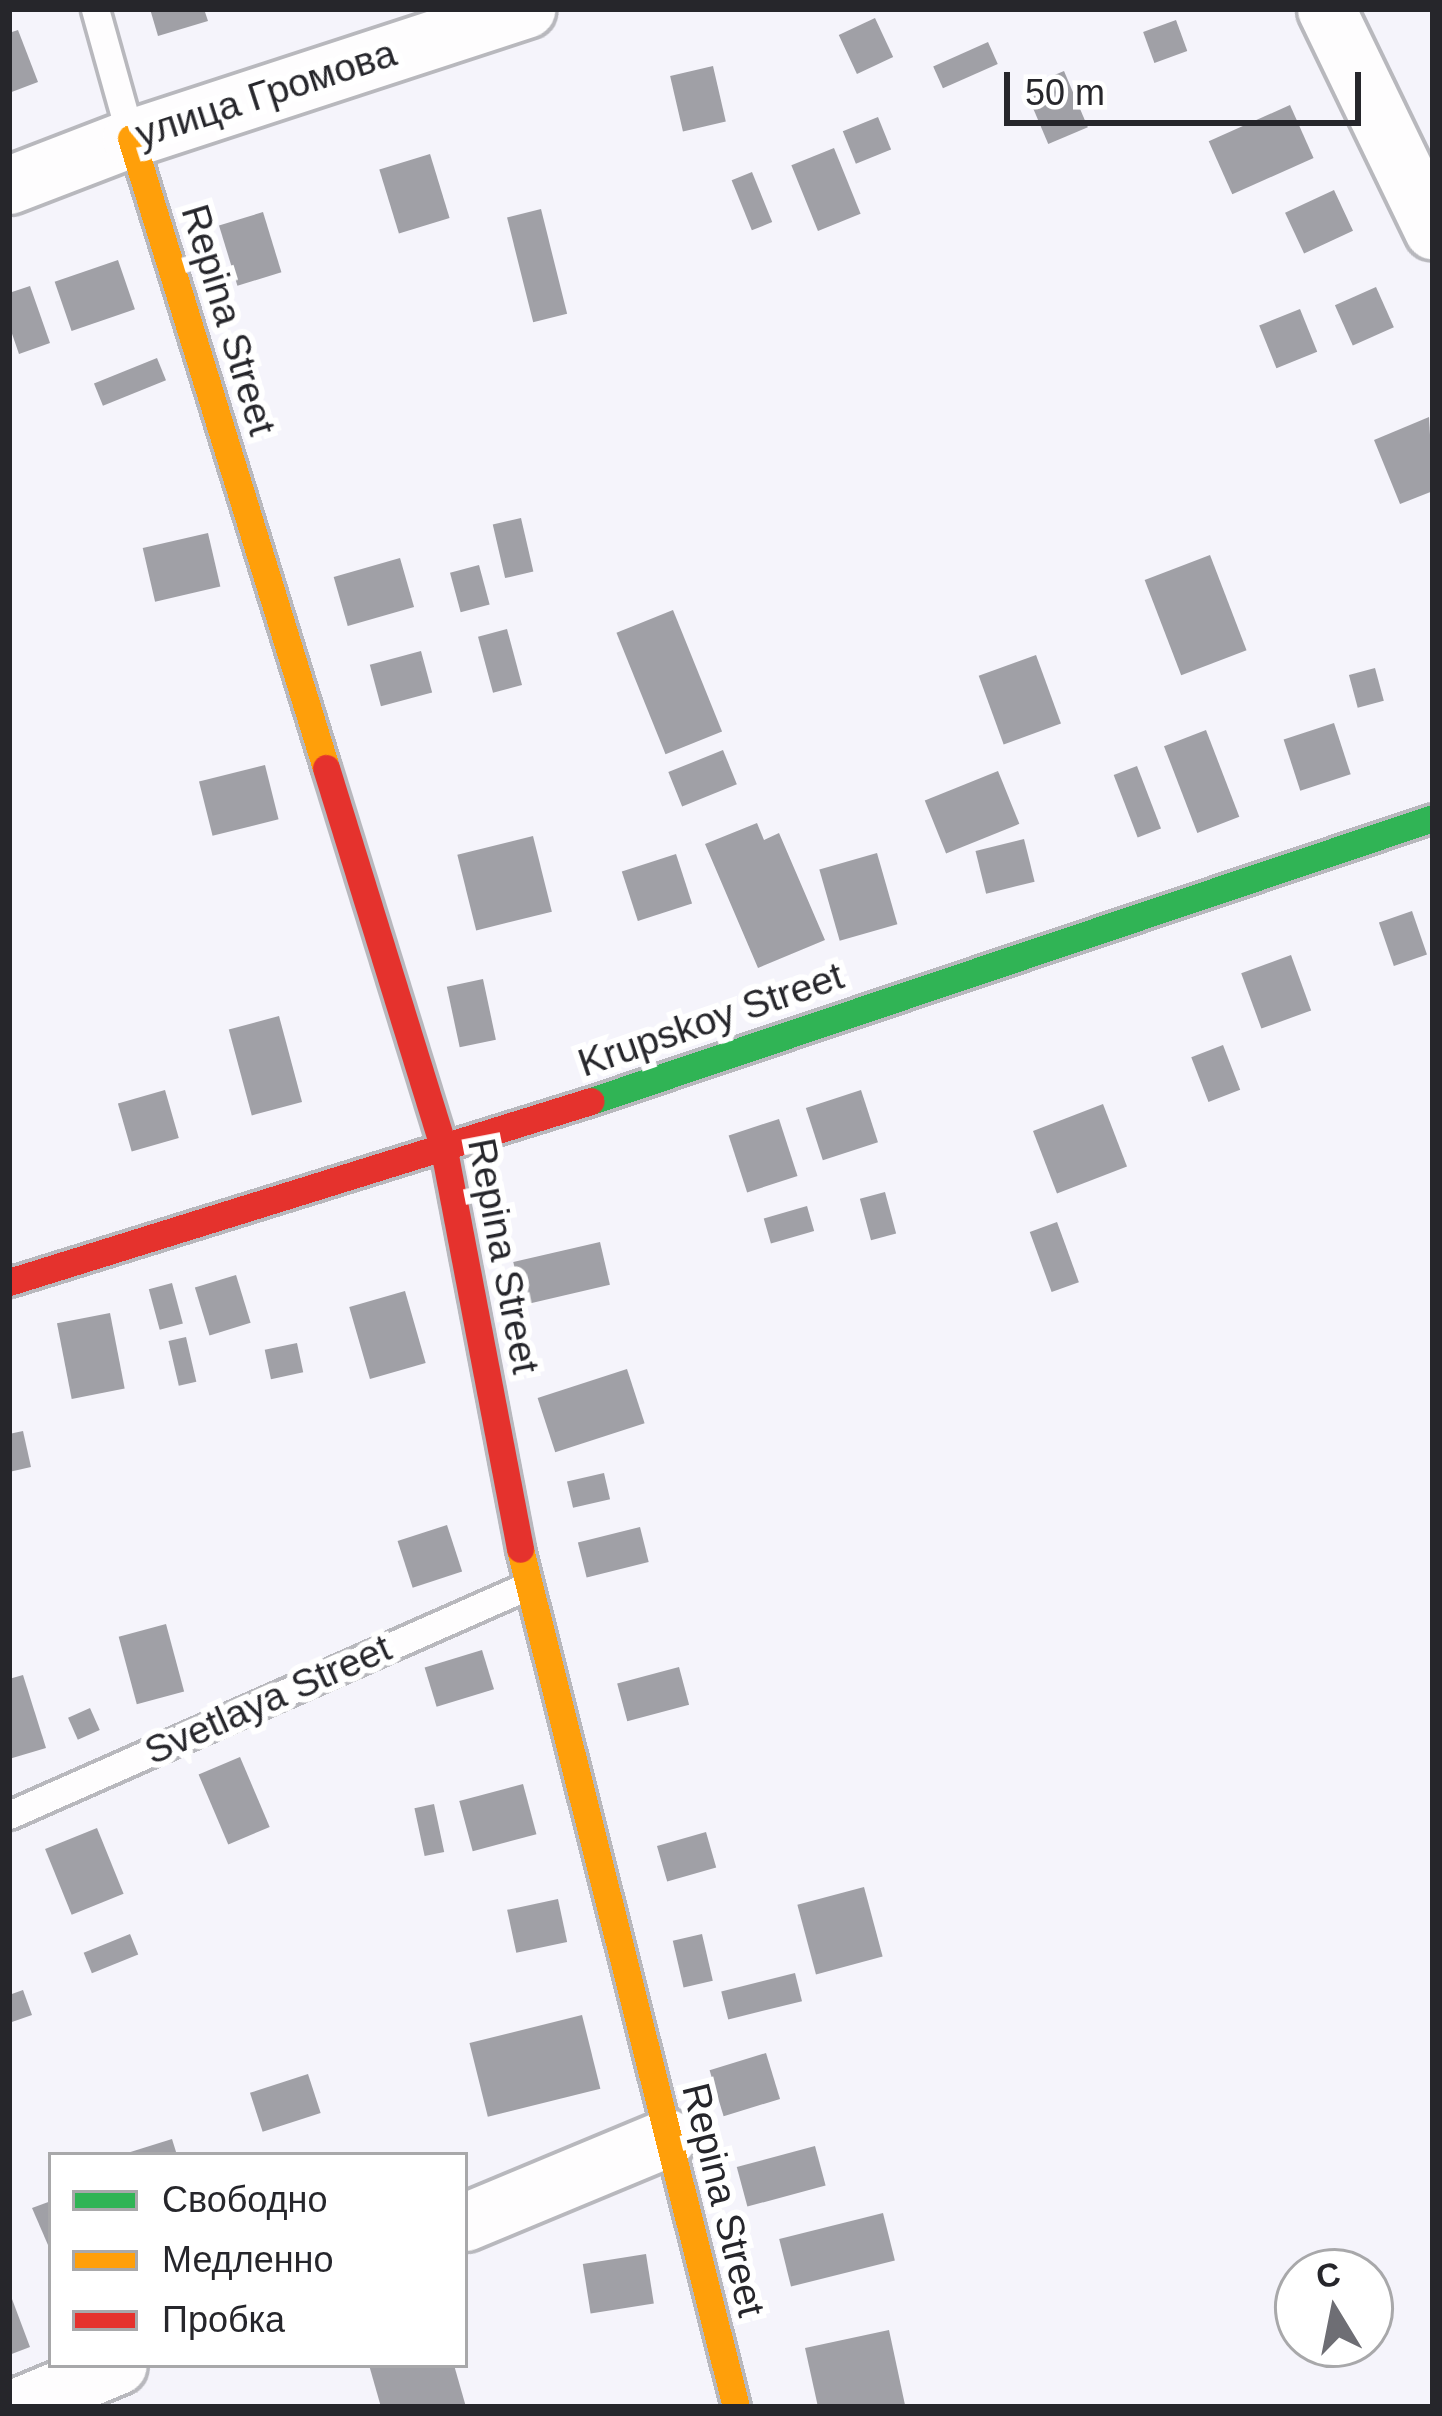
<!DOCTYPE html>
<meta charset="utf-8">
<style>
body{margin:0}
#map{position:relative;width:1442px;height:2416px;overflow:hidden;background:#f5f4fb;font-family:Helvetica,sans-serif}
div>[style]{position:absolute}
.building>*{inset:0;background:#a0a0a6;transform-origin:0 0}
.roads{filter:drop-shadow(3px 0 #b8b8bd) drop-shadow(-3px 0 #b8b8bd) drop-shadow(0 3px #b8b8bd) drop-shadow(0 -3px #b8b8bd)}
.lane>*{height:27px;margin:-13.5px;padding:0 13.5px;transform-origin:13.5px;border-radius:13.5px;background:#fefdfe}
.street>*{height:57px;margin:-28.5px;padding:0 28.5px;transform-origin:28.5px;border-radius:28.5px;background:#fefdfe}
.fast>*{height:27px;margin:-13.5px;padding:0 13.5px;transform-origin:13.5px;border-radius:13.5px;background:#30b455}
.slow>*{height:27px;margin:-13.5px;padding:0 13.5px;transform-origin:13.5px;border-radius:13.5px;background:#ff9f0a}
.jam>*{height:27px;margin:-13.5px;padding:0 13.5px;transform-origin:13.5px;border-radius:13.5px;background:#e5322d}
span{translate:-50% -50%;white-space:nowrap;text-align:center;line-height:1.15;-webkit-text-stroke:12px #fff;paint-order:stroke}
.street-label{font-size:39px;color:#26262b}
.frame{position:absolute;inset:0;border:12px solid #26262b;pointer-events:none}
.legend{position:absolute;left:48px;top:2152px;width:420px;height:216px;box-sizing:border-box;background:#fff;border:3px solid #a8a8aa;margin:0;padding:15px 21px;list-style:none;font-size:36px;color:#26262b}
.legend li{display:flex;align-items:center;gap:24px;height:60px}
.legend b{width:60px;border:3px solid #a8a8aa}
.north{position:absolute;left:1274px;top:2248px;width:120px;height:120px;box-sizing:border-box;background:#fff;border:3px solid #a8a8aa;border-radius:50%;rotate:350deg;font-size:33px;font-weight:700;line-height:48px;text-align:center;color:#26262b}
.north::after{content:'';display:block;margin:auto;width:42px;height:54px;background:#6e6e74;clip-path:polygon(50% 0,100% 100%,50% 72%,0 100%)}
.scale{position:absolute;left:1004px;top:72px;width:357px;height:54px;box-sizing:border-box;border:6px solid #26262b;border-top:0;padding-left:15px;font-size:36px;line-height:42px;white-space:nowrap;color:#26262b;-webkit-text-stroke:9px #fff;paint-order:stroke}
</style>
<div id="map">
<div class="building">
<div style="clip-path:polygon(150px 9px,204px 9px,208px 21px,158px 36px)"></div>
<div style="left:875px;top:18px;width:43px;height:40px;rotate:65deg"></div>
<div style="left:1176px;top:20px;width:33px;height:35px;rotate:70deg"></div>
<div style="clip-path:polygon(18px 30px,38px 82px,9px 93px,9px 33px)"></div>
<div style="left:988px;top:42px;width:24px;height:60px;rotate:66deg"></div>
<div style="left:713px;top:66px;width:57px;height:44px;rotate:77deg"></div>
<div style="left:1064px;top:71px;width:61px;height:43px;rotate:67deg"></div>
<div style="left:1290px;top:105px;width:58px;height:89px;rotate:66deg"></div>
<div style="left:878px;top:117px;width:35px;height:38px;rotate:68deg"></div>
<div style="left:834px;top:148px;width:71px;height:46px;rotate:68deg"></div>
<div style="left:430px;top:154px;width:67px;height:53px;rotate:73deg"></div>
<div style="left:752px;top:172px;width:54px;height:22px;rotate:68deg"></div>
<div style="left:1334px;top:190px;width:45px;height:54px;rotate:65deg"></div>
<div style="left:541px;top:209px;width:108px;height:35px;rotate:76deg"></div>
<div style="left:263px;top:212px;width:63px;height:46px;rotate:73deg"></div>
<div style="left:118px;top:260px;width:52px;height:67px;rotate:71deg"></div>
<div style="clip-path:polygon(30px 286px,50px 343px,19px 354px,9px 325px,9px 293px)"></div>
<div style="left:1376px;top:287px;width:44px;height:45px;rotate:66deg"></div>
<div style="left:1300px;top:309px;width:46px;height:44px;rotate:68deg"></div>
<div style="left:157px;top:358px;width:24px;height:68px;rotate:68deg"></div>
<div style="clip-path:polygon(1429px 417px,1433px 491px,1400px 504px,1374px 440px)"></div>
<div style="left:521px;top:518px;width:55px;height:29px;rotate:77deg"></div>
<div style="left:208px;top:533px;width:55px;height:67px;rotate:77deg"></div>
<div style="left:1210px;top:555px;width:102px;height:70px;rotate:69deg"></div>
<div style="left:400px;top:558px;width:51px;height:69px;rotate:74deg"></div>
<div style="left:479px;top:565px;width:41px;height:30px;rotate:75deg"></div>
<div style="left:673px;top:610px;width:131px;height:61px;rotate:68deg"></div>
<div style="left:507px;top:629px;width:58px;height:30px;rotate:75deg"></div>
<div style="left:421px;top:651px;width:43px;height:53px;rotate:75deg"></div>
<div style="left:1036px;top:655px;width:73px;height:61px;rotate:70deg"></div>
<div style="left:1375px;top:668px;width:34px;height:27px;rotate:75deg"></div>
<div style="left:1334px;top:723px;width:54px;height:53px;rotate:72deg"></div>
<div style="left:1206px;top:730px;width:93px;height:45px;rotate:69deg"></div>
<div style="left:723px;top:750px;width:37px;height:59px;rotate:68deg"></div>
<div style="left:265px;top:765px;width:56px;height:68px;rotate:76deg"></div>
<div style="left:1137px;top:766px;width:67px;height:25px;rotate:69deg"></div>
<div style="left:998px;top:771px;width:57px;height:79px;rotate:68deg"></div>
<div style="clip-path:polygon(757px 823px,764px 840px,779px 833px,825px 940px,758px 968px,705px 844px)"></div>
<div style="left:533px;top:836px;width:78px;height:78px;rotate:76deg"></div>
<div style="left:1024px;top:839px;width:44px;height:50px;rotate:76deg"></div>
<div style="left:877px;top:853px;width:74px;height:60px;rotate:74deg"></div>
<div style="left:676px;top:854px;width:52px;height:57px;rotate:72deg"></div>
<div style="left:1412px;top:911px;width:46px;height:35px;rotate:71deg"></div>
<div style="left:1291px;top:955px;width:59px;height:53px;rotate:70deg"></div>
<div style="left:483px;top:979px;width:62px;height:37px;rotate:78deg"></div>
<div style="left:279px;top:1016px;width:89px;height:52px;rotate:75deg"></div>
<div style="left:1223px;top:1045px;width:48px;height:34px;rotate:69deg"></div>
<div style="left:165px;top:1090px;width:50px;height:49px;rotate:74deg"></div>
<div style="left:861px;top:1090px;width:55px;height:58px;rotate:72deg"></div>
<div style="left:1103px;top:1104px;width:67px;height:75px;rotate:69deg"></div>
<div style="left:779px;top:1119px;width:60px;height:53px;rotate:72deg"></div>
<div style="left:885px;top:1192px;width:43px;height:26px;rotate:75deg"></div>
<div style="left:807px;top:1206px;width:26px;height:45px;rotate:74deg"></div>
<div style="left:1057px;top:1222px;width:64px;height:29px;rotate:70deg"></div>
<div style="left:600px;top:1242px;width:44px;height:89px;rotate:77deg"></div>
<div style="left:236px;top:1275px;width:50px;height:43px;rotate:73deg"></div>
<div style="left:172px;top:1283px;width:42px;height:24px;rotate:75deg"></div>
<div style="left:405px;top:1291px;width:75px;height:58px;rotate:74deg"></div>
<div style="left:110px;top:1313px;width:77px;height:54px;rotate:79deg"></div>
<div style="left:186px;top:1337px;width:46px;height:18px;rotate:77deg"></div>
<div style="left:297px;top:1343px;width:30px;height:33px;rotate:78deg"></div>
<div style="left:627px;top:1369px;width:57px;height:94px;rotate:72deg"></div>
<div style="clip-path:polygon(23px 1431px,31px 1467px,9px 1472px,9px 1434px)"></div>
<div style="left:604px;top:1473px;width:27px;height:38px;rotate:77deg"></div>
<div style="left:447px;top:1525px;width:49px;height:52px;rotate:72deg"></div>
<div style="left:640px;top:1527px;width:36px;height:64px;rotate:76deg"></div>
<div style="left:166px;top:1624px;width:70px;height:49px;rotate:75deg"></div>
<div style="left:482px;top:1650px;width:41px;height:60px;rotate:73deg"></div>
<div style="left:679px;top:1667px;width:39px;height:64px;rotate:75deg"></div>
<div style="clip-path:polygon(23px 1675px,46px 1748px,9px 1759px,9px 1679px)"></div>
<div style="left:90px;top:1708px;width:24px;height:24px;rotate:66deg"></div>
<div style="left:240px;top:1757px;width:76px;height:45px;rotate:67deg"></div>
<div style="left:523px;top:1784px;width:52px;height:66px;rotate:75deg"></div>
<div style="left:434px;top:1804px;width:49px;height:20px;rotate:78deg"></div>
<div style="left:97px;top:1828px;width:71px;height:56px;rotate:68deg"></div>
<div style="left:706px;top:1832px;width:37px;height:51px;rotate:74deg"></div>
<div style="left:864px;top:1887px;width:72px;height:69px;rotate:75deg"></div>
<div style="left:558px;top:1899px;width:44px;height:52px;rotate:78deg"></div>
<div style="left:130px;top:1934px;width:22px;height:50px;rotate:68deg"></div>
<div style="left:702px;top:1934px;width:48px;height:30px;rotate:77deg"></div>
<div style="left:795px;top:1973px;width:29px;height:76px;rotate:76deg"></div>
<div style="clip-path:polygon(23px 1990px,32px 2015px,9px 2023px,9px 1995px)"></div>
<div style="left:582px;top:2015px;width:76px;height:116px;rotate:76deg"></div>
<div style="left:766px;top:2053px;width:48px;height:59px;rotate:73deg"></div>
<div style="left:308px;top:2074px;width:41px;height:61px;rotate:72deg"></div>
<div style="clip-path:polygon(172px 2139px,177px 2155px,124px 2155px,124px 2154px)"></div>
<div style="left:815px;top:2146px;width:41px;height:81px;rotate:75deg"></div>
<div style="clip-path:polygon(51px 2201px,51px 2252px,32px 2208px)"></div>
<div style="left:883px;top:2213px;width:49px;height:107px;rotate:76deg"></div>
<div style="left:646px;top:2254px;width:50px;height:64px;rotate:81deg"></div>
<div style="clip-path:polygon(9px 2291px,30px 2347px,9px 2355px)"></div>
<div style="clip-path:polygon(889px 2330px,905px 2405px,818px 2407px,805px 2348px)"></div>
<div style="clip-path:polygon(369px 2365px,454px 2365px,466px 2407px,381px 2407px)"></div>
</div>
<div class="roads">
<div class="lane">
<div style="left:95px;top:9px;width:134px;rotate:74.4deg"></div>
<div style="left:9px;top:1815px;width:566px;rotate:-23.85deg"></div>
</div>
<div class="street">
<div style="left:1326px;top:9px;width:246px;rotate:64.2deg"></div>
<div style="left:9px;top:185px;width:131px;rotate:-21.1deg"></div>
<div style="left:131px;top:138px;width:416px;rotate:-18.1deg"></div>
<div style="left:465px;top:2222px;width:219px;rotate:-22.6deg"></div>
<div style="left:17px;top:2407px;width:109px;rotate:-22.6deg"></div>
</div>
<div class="fast">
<div style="left:591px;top:1101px;width:888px;rotate:-18.58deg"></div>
</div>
<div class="slow">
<div style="left:131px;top:138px;width:659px;rotate:72.8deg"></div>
<div style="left:520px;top:1549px;width:885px;rotate:75.87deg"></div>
</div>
<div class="jam">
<div style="left:326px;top:768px;width:400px;rotate:72.8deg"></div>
<div style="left:444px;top:1150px;width:406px;rotate:79.2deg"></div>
<div style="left:9px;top:1282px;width:609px;rotate:-17.28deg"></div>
</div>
</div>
<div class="street-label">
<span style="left:266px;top:94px;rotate:-18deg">улица Громова</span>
<span style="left:228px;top:320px;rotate:73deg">Repina Street</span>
<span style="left:711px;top:1020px;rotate:-19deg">Krupskoy Street</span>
<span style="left:503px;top:1256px;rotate:79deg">Repina Street</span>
<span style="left:268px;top:1700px;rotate:-24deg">Svetlaya Street</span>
<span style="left:723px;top:2200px;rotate:76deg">Repina Street</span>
</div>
<div class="frame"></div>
<ul class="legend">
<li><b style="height:15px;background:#30b455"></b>Свободно</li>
<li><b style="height:15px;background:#ff9f0a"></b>Медленно</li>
<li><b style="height:15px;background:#e5322d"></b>Пробка</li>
</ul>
<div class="north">С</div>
<div class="scale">50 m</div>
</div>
